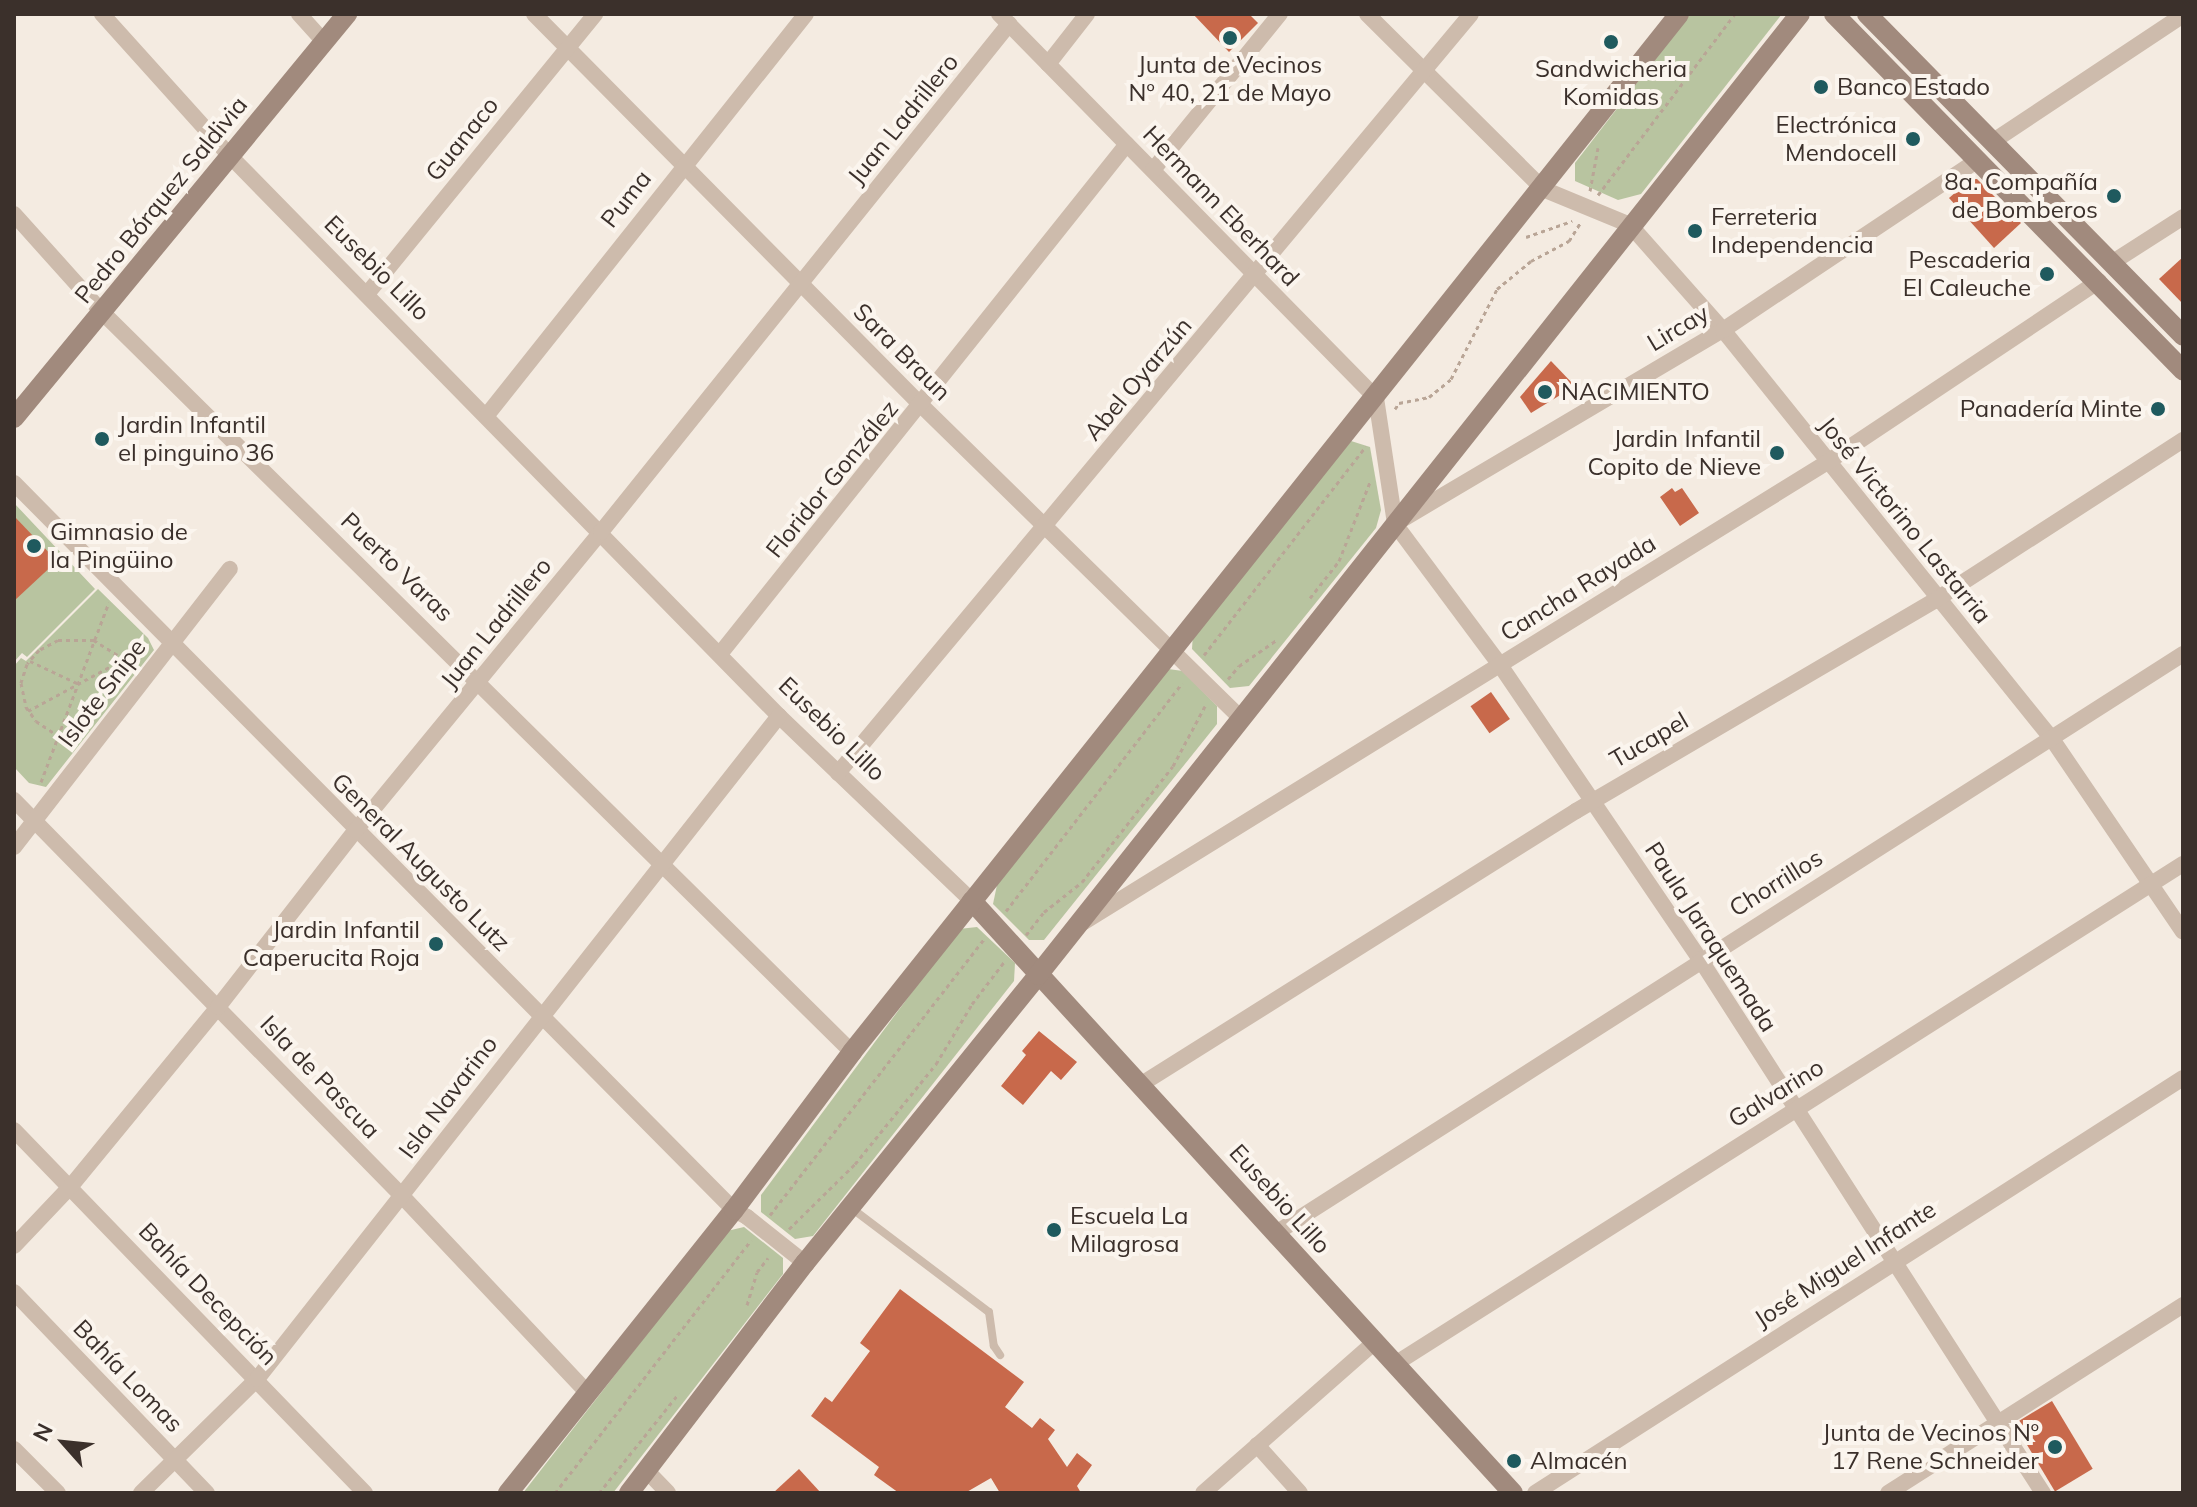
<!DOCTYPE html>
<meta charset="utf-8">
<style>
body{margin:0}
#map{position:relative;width:2197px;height:1507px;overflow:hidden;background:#f4ebe1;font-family:Mulish,sans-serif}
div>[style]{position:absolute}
.green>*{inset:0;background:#b8c4a0}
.building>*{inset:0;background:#c8694b;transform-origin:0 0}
.path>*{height:3px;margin-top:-1.5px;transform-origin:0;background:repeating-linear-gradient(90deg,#b9a596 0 4px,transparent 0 8px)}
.lane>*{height:8px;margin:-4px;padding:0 4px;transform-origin:4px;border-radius:4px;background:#cdbbac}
.street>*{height:16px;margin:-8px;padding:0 8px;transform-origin:8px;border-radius:8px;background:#cdbbac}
.secondary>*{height:20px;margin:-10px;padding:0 10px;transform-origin:10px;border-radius:10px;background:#a18a7d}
.dots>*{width:22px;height:22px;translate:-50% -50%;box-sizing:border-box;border:4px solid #fbf5ee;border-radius:50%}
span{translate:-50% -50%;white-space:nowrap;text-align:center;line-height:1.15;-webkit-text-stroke:8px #fbf5ee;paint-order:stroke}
.poi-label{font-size:24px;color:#3b302b}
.left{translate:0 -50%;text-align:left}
.right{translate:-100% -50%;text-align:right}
.street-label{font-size:24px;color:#3b302b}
.frame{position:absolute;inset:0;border:16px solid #3b302b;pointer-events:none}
.north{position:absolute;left:24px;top:1403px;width:80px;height:80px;-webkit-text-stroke:6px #fbf5ee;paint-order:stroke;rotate:297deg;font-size:22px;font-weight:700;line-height:32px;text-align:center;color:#3b302b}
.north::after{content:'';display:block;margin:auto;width:28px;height:36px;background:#3b302b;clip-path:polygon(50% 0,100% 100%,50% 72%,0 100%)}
</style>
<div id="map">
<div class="green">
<div style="clip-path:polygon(1690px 14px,1782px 14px,1641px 194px,1618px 200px,1575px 181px,1575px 163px)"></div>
<div style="clip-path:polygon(1351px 441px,1370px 447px,1381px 510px,1376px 528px,1249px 686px,1230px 688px,1192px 649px,1193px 633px)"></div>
<div style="clip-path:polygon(14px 503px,95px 589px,27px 657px,22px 653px,14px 662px)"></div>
<div style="clip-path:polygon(98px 589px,148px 638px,154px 650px,46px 787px,29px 783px,14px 767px,14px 666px,21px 658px,26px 661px)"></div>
<div style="clip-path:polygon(1168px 669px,1183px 671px,1217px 706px,1217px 724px,1044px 940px,1029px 940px,993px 904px,997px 885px)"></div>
<div style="clip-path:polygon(977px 927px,1015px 963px,1014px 981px,813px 1236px,795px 1239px,761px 1212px,761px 1195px,959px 929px)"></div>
<div style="clip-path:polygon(744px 1227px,783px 1258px,783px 1274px,613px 1493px,523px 1493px,727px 1231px)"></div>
</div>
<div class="building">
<div style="clip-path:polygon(1193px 14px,1249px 14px,1258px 23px,1229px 52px)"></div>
<div style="clip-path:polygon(1971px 179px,1977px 179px,2021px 223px,1994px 248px,1949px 198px)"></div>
<div style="clip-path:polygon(2183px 257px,2183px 304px,2159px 279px)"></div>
<div style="clip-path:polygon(1551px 361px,1575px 386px,1531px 413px,1520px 397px)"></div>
<div style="clip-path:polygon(1672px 488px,1675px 492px,1682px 488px,1699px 513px,1680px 526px,1660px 497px)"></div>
<div style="clip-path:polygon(14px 516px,57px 561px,14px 601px)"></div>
<div style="left:1491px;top:692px;width:33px;height:25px;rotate:55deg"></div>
<div style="clip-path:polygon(1039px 1031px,1077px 1062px,1061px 1080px,1051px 1071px,1023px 1105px,1001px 1086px,1026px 1055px,1022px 1051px)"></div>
<div style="clip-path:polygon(900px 1289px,1024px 1382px,1005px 1407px,1032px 1428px,1040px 1418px,1055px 1430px,1048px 1439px,1067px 1467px,1077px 1453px,1092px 1465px,1077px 1486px,1081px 1493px,1000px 1493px,991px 1478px,965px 1493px,899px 1493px,874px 1475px,879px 1467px,811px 1416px,825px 1397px,832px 1402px,870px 1351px,860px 1343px)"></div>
<div style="left:2052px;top:1401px;width:79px;height:44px;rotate:59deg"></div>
<div style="clip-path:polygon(799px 1469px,821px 1493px,773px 1493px)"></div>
</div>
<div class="path">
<div style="left:1590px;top:191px;width:44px;rotate:-79.5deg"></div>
<div style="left:1598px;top:195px;width:227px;rotate:-52.9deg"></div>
<div style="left:1526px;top:237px;width:49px;rotate:-19.2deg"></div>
<div style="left:1395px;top:409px;width:7px;rotate:-56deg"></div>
<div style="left:1399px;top:403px;width:31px;rotate:-11deg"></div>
<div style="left:1429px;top:397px;width:28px;rotate:-39deg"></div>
<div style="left:1451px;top:379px;width:101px;rotate:-62.9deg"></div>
<div style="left:1497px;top:289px;width:44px;rotate:-39.5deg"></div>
<div style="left:1531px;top:261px;width:43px;rotate:-27.8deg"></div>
<div style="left:1569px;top:241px;width:22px;rotate:-58deg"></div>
<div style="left:1310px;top:598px;width:47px;rotate:-51.9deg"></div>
<div style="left:1339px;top:561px;width:85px;rotate:-68.6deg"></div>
<div style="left:1204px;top:655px;width:264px;rotate:-52.2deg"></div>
<div style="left:30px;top:661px;width:52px;rotate:25.1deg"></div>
<div style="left:1228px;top:679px;width:17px;rotate:-50deg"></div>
<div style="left:1239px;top:666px;width:47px;rotate:-34.7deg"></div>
<div style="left:28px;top:711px;width:109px;rotate:-28.4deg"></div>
<div style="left:124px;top:659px;width:36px;rotate:-148deg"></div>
<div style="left:94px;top:640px;width:36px;rotate:180deg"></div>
<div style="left:58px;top:640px;width:21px;rotate:152deg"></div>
<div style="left:39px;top:650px;width:18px;rotate:131deg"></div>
<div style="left:27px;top:664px;width:20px;rotate:108deg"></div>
<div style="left:21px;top:683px;width:25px;rotate:78deg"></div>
<div style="left:26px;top:707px;width:17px;rotate:54deg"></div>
<div style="left:36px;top:721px;width:27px;rotate:34deg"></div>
<div style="left:41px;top:782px;width:192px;rotate:-69.3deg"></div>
<div style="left:1006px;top:911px;width:288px;rotate:-52.3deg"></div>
<div style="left:1026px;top:935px;width:29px;rotate:-52deg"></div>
<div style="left:1044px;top:912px;width:48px;rotate:-38.3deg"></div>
<div style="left:1082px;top:882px;width:147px;rotate:-51.9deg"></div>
<div style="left:1173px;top:766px;width:68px;rotate:-61.9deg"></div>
<div style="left:770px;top:1215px;width:349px;rotate:-52.2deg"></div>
<div style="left:789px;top:1229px;width:93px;rotate:-44.6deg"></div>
<div style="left:855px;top:1164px;width:129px;rotate:-51deg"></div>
<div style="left:936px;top:1064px;width:70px;rotate:-59deg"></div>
<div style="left:972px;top:1004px;width:53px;rotate:-52.7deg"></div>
<div style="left:747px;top:1305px;width:34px;rotate:-73deg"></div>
<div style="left:757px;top:1272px;width:18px;rotate:-52deg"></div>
<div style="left:555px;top:1493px;width:320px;rotate:-52.2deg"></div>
<div style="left:599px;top:1493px;width:128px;rotate:-51.3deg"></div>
</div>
<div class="lane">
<div style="left:850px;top:1207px;width:174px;rotate:37.1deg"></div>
<div style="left:989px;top:1312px;width:34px;rotate:82deg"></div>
<div style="left:994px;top:1346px;width:11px;rotate:56deg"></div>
</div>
<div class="street">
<div style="left:102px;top:14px;width:191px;rotate:48deg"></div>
<div style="left:230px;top:156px;width:784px;rotate:45.57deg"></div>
<div style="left:779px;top:716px;width:267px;rotate:43.8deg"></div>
<div style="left:299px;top:14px;width:38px;rotate:48deg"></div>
<div style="left:534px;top:14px;width:552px;rotate:45.29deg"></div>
<div style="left:922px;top:406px;width:446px;rotate:44.4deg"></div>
<div style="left:999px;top:14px;width:538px;rotate:45.53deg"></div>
<div style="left:1376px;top:398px;width:127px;rotate:81.4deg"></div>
<div style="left:1395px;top:524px;width:176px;rotate:53.3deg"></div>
<div style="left:1500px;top:665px;width:356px;rotate:55.8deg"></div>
<div style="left:1700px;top:959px;width:635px;rotate:57.29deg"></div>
<div style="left:1367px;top:14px;width:248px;rotate:44.8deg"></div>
<div style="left:1543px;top:189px;width:94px;rotate:22.5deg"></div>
<div style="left:1630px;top:225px;width:140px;rotate:48.5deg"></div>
<div style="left:1723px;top:330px;width:525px;rotate:51.19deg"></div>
<div style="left:2052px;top:739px;width:233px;rotate:55.8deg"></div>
<div style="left:1048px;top:64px;width:63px;rotate:-52deg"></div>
<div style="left:1992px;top:142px;width:229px;rotate:-33.6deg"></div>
<div style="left:1153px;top:170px;width:201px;rotate:-50.9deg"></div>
<div style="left:14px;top:214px;width:132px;rotate:48.1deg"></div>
<div style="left:102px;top:312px;width:1054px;rotate:44.62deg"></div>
<div style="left:2113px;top:262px;width:83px;rotate:-32.7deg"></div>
<div style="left:367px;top:294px;width:361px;rotate:-50.8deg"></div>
<div style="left:487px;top:415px;width:512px;rotate:-51.5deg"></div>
<div style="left:14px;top:483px;width:1023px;rotate:45.28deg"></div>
<div style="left:734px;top:1210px;width:15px;rotate:28deg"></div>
<div style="left:747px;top:1217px;width:74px;rotate:38.4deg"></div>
<div style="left:1403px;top:519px;width:372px;rotate:-30.6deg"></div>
<div style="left:1723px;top:330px;width:306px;rotate:-33.7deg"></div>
<div style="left:720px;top:654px;width:652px;rotate:-51.41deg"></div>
<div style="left:838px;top:773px;width:988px;rotate:-50.17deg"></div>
<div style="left:14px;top:800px;width:554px;rotate:45.58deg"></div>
<div style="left:402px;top:1196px;width:270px;rotate:46.7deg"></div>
<div style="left:14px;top:847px;width:352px;rotate:-52.2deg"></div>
<div style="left:1084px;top:922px;width:872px;rotate:-31.74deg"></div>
<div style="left:1826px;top:463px;width:328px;rotate:-33.7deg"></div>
<div style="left:1140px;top:1085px;width:515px;rotate:-32.15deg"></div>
<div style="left:1576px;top:811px;width:415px;rotate:-30.4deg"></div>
<div style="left:1934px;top:601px;width:297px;rotate:-32.9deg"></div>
<div style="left:14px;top:1130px;width:505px;rotate:45.96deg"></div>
<div style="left:1276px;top:1233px;width:1076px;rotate:-32.55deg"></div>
<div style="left:14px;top:1246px;width:83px;rotate:-46.5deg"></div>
<div style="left:71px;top:1186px;width:232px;rotate:-50.6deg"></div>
<div style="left:218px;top:1007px;width:224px;rotate:-52.1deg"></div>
<div style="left:356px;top:830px;width:386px;rotate:-50.6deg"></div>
<div style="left:601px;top:532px;width:652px;rotate:-51.23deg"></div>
<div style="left:14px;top:1292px;width:279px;rotate:46.2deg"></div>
<div style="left:1395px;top:1364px;width:933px;rotate:-32.4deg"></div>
<div style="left:1257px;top:1445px;width:64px;rotate:48.1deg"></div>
<div style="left:14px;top:1449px;width:62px;rotate:45deg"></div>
<div style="left:647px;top:1471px;width:30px;rotate:46deg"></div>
<div style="left:141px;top:1493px;width:163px;rotate:-44.5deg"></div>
<div style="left:257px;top:1379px;width:844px;rotate:-51.79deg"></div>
<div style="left:1203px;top:1493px;width:229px;rotate:-41.3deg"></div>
<div style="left:1535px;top:1493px;width:769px;rotate:-32.64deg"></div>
<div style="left:1888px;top:1493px;width:350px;rotate:-32.5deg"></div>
</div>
<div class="secondary">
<div style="left:1834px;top:14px;width:499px;rotate:45.6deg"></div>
<div style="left:1867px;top:14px;width:451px;rotate:45.5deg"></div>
<div style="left:14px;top:418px;width:524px;rotate:-50.5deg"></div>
<div style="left:972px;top:901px;width:802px;rotate:47.58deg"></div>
<div style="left:508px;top:1493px;width:362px;rotate:-51.4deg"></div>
<div style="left:734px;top:1210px;width:197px;rotate:-53.2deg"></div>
<div style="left:852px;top:1052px;width:1327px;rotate:-51.45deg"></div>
<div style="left:629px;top:1493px;width:290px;rotate:-52.6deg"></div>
<div style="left:805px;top:1263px;width:370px;rotate:-51deg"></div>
<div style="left:1038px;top:975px;width:1226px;rotate:-51.59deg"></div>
</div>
<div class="dots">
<div style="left:1230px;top:38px;background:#1f5a5e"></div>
<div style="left:1611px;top:42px;background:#1f5a5e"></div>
<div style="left:1821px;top:87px;background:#1f5a5e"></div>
<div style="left:1913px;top:139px;background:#1f5a5e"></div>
<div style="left:2114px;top:196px;background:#1f5a5e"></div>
<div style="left:1695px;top:231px;background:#1f5a5e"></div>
<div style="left:2047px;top:274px;background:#1f5a5e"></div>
<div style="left:1545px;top:392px;background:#1f5a5e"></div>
<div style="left:2158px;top:409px;background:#1f5a5e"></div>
<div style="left:102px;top:439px;background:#1f5a5e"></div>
<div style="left:1777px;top:453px;background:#1f5a5e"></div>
<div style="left:34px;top:546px;background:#1f5a5e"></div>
<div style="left:436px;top:944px;background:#1f5a5e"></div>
<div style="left:1054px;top:1230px;background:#1f5a5e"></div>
<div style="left:2055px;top:1447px;background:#1f5a5e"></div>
<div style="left:1514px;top:1461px;background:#1f5a5e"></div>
</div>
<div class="poi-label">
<span style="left:1230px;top:79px">Junta de Vecinos<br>Nº 40, 21 de Mayo</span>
<span style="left:1611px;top:83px">Sandwicheria<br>Komidas</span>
<span class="left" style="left:1837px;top:87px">Banco Estado</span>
<span class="right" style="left:1897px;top:139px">Electrónica<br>Mendocell</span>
<span class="right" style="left:2098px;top:196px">8a. Compañía<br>de Bomberos</span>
<span class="left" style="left:1711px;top:231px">Ferreteria<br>Independencia</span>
<span class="right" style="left:2031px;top:274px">Pescaderia<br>El Caleuche</span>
<span class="left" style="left:1561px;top:392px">NACIMIENTO</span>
<span class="right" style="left:2142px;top:409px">Panadería Minte</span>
<span class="left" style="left:118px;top:439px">Jardin Infantil<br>el pinguino 36</span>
<span class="right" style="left:1761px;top:453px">Jardin Infantil<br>Copito de Nieve</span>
<span class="left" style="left:50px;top:546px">Gimnasio de<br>la Pingüino</span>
<span class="right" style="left:420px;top:944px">Jardin Infantil<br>Caperucita Roja</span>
<span class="left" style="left:1070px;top:1230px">Escuela La<br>Milagrosa</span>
<span class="right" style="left:2039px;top:1447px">Junta de Vecinos Nº<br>17 Rene Schneider</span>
<span class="left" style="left:1530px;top:1461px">Almacén</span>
</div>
<div class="street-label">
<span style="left:903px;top:119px;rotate:-51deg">Juan Ladrillero</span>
<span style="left:462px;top:139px;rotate:-51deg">Guanaco</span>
<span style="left:626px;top:199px;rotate:-52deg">Puma</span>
<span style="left:161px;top:200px;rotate:-51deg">Pedro Bórquez Saldivia</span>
<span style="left:1221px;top:206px;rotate:46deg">Hermann Eberhard</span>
<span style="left:377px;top:268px;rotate:45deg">Eusebio Lillo</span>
<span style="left:1678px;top:328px;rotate:-31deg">Lircay</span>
<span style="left:902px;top:352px;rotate:45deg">Sara Braun</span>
<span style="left:1138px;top:379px;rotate:-50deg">Abel Oyarzún</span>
<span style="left:832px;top:479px;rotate:-51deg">Floridor González</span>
<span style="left:1905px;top:520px;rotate:51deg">José Victorino Lastarria</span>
<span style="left:397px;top:567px;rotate:44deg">Puerto Varas</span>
<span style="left:1578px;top:588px;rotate:-32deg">Cancha Rayada</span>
<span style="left:496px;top:623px;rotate:-51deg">Juan Ladrillero</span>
<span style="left:102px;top:693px;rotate:-53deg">Islote Snipe</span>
<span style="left:832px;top:729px;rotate:44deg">Eusebio Lillo</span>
<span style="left:1649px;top:740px;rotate:-30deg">Tucapel</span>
<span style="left:421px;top:862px;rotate:45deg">General Augusto Lutz</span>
<span style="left:1776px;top:883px;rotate:-32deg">Chorrillos</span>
<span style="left:1711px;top:937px;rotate:57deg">Paula Jaraquemada</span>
<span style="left:320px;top:1077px;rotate:46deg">Isla de Pascua</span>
<span style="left:1776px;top:1093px;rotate:-32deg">Galvarino</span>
<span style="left:448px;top:1097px;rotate:-53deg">Isla Navarino</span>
<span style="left:1280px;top:1199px;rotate:48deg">Eusebio Lillo</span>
<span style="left:1845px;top:1264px;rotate:-33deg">José Miguel Infante</span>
<span style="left:208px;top:1294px;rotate:46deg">Bahía Decepción</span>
<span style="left:128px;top:1376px;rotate:46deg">Bahía Lomas</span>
</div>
<div class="frame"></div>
<div class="north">N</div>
</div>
